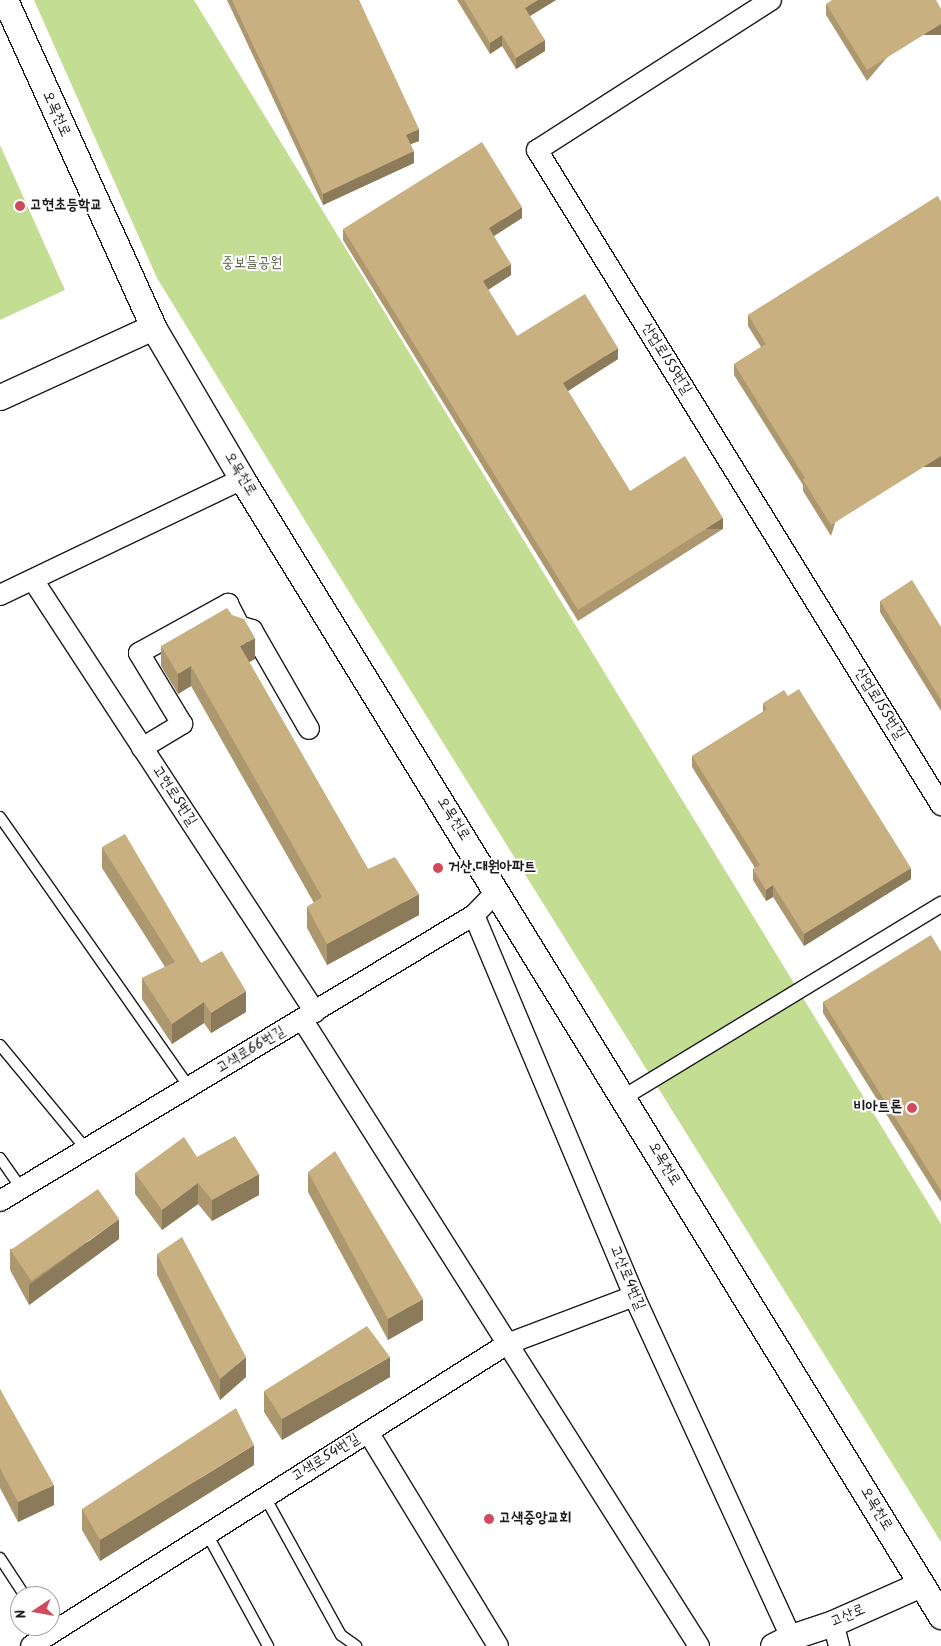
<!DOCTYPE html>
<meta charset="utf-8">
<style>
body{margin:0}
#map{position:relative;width:941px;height:1646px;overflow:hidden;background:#fff;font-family:Kalam,"Poor Story",sans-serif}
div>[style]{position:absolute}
.green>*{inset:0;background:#c3dd93}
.roads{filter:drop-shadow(1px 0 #1c1c1c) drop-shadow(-1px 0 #1c1c1c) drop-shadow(0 1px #1c1c1c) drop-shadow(0 -1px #1c1c1c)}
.service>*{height:10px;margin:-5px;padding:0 5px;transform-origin:5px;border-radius:5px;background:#fff}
.pedestrian>*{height:15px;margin:-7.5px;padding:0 7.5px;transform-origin:7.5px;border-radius:7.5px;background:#fff}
.minor>*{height:20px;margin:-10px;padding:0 10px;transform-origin:10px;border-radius:10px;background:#fff}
.tertiary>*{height:25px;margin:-12.5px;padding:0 12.5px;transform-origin:12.5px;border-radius:12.5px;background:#fff}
.wall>*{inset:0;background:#ac976e}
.shaded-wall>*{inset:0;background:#8c7b5a;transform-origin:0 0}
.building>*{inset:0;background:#c8b080;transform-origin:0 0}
.dots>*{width:14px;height:14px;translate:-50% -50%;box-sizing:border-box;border:2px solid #fff;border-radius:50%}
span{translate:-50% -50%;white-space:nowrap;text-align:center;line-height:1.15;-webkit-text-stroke:4px #fff;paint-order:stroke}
.street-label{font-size:15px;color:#1c1c1c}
.poi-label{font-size:15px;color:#1c1c1c;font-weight:700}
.left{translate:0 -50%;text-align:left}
.right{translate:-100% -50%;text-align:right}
.park-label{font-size:15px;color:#566046}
.north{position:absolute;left:10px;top:1586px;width:50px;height:50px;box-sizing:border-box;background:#fff;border:1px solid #a4a4a4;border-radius:50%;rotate:258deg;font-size:14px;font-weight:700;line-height:20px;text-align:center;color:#1c1c1c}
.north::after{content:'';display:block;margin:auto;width:18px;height:22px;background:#d1495b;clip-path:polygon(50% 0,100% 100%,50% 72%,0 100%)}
</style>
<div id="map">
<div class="green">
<div style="clip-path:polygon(34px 0,194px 0,941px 1224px,941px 1542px,318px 542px,157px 278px)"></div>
<div style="clip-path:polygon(0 145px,65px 290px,0 320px)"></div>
</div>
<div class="roads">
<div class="service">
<div style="left:0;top:817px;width:330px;rotate:55deg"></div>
<div style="left:0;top:1045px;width:135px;rotate:50.4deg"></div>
<div style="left:0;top:1158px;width:37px;rotate:55deg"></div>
<div style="left:265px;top:1497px;width:158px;rotate:61.2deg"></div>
<div style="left:341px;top:1635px;width:19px;rotate:36deg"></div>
<div style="left:207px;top:1534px;width:128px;rotate:61.4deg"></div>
<div style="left:0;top:1558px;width:45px;rotate:56.7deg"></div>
</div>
<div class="pedestrian">
<div style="left:623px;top:1097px;width:372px;rotate:-31.3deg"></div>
</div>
<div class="minor">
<div style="left:771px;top:0;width:278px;rotate:147.3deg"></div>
<div style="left:537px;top:150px;width:770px;rotate:58.33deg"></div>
<div style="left:33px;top:580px;width:516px;rotate:56.86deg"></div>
<div style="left:0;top:595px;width:268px;rotate:-25.6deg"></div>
<div style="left:142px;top:748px;width:47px;rotate:-31deg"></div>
<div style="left:182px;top:724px;width:83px;rotate:-121.2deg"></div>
<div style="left:139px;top:653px;width:102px;rotate:-28.8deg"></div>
<div style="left:228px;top:604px;width:25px;rotate:63deg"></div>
<div style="left:239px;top:626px;width:14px;rotate:17deg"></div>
<div style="left:252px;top:630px;width:114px;rotate:60.1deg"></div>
<div style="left:474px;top:915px;width:413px;rotate:67.2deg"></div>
<div style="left:634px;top:1296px;width:375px;rotate:65.3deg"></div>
<div style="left:302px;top:1019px;width:742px;rotate:57.66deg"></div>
<div style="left:0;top:1201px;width:554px;rotate:-31.11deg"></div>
<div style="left:474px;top:915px;width:33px;rotate:-46deg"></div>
<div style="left:368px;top:1432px;width:250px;rotate:58.7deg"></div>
<div style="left:833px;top:1623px;width:24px;rotate:75deg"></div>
<div style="left:31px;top:1646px;width:564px;rotate:-32.39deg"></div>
<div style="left:507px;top:1344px;width:136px;rotate:-20.7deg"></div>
</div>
<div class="tertiary">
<div style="left:5px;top:0;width:359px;rotate:65.6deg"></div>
<div style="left:153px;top:327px;width:176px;rotate:59.6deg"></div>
<div style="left:242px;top:479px;width:1335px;rotate:58.42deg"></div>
<div style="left:0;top:397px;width:168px;rotate:-24.6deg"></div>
<div style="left:773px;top:1646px;width:20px;rotate:-27deg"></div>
<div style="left:791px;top:1637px;width:44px;rotate:-18.4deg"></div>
<div style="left:833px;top:1623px;width:96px;rotate:-23.9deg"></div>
</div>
</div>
<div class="wall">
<div style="clip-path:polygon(227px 0,359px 0,419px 141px,410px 144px,414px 163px,323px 205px)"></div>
<div style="clip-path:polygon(457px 0,556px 0,530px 16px,545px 51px,516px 69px,502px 46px,490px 54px)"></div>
<div style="clip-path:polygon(936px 0,867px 81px,826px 15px,826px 4px)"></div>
<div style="clip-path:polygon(938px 196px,831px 536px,803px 491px,803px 485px,734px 375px,734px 364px,761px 347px,748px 326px,748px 315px)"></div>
<div style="clip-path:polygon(522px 218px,494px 236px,511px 275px,488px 290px,517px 336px,618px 359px,568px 391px,630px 491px,723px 529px,578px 621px,343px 240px,343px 229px)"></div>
<div style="clip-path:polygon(880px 601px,941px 627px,941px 711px,880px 612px)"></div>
<div style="clip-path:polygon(161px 646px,255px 659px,249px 662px,368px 869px,419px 915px,327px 965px,307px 928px,307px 907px,314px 903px,191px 686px,178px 694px,161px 666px)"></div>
<div style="clip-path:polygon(763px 703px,911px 879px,804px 946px,773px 897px,766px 901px,753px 880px,753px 869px,755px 868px,692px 767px,692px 756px,763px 712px)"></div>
<div style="clip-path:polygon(102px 847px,201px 963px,246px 1012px,211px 1033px,204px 1023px,172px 1044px,142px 999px,142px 978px,165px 967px,102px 868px)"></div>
<div style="clip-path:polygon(941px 952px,941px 1202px,823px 1013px,823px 1002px)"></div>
<div style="clip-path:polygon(197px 1157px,259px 1195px,212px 1221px,198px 1204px,162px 1230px,135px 1194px,135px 1173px)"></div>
<div style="clip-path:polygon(308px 1172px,423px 1320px,388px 1340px,308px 1192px)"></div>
<div style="clip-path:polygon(119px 1239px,29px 1305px,10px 1270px,10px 1249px)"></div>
<div style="clip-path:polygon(157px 1254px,246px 1377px,220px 1400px,157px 1275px)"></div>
<div style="clip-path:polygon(390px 1377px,282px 1440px,264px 1412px,264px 1391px)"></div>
<div style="clip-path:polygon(0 1389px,54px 1505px,18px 1522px,0 1488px)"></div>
<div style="clip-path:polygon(254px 1465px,100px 1561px,82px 1530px,82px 1509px)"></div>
</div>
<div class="shaded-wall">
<div style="clip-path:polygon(538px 0,556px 0,525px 19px,525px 8px)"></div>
<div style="left:941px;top:24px;width:11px;height:87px;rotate:90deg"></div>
<div style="clip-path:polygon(502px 35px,502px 46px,490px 54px,490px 43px)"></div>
<div style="clip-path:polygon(545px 40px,545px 51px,516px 69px,516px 58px)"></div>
<div style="clip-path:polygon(419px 129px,419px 141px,406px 146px,406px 135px)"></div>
<div style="clip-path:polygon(414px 151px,414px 163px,323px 205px,323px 194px)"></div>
<div style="clip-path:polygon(522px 207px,522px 218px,489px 239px,489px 228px)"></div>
<div style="clip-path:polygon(511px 264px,511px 275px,483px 293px,483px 281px)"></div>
<div style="clip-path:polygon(618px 348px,618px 359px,563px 394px,563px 383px)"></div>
<div style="left:941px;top:456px;width:11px;height:130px;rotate:90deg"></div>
<div style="left:723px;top:518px;width:11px;height:172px;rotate:90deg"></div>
<div style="clip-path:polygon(255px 638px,255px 659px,240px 667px,240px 646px)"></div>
<div style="clip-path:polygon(191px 666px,191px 686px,178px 694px,178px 674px)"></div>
<div style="clip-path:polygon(911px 868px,911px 879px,804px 946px,804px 934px)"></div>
<div style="clip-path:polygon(773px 885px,773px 897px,766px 901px,766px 890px)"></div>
<div style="clip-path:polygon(419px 894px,419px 915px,327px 965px,327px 944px)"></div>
<div style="clip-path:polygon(246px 991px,246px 1012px,211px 1033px,211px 1013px)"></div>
<div style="clip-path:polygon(204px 1002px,204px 1023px,172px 1044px,172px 1024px)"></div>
<div style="clip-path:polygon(259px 1174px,259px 1195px,212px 1221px,212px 1200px)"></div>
<div style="clip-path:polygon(198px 1183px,198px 1204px,162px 1230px,162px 1210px)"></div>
<div style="clip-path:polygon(119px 1219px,119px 1239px,29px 1305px,29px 1285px)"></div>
<div style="clip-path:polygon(423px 1299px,423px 1320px,388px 1340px,388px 1319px)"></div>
<div style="clip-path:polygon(246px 1357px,246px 1377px,220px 1400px,220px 1379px)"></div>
<div style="clip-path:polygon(390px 1357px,390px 1377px,282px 1440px,282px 1419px)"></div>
<div style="clip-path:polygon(254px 1445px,254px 1465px,100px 1561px,100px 1540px)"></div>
<div style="clip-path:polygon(54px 1485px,54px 1505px,18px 1522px,18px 1502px)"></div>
</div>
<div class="building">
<div style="clip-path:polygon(232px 0,359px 0,419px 129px,406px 135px,414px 151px,323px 194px)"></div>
<div style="clip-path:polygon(464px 0,538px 0,525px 8px,545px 40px,516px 58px,502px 35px,490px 43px)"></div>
<div style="clip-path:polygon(832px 0,936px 0,941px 9px,941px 24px,867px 70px,826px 4px)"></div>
<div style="clip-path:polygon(482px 142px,522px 207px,489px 228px,511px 264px,483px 281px,517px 336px,585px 294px,618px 348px,563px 383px,630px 491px,685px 456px,723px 518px,578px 610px,343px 229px)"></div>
<div style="clip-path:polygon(938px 196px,941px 202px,941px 456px,831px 525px,803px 480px,805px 478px,734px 364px,766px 344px,748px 315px)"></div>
<div style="clip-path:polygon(912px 580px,941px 627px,941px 700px,880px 601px)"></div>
<div style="clip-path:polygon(227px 608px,232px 615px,244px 619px,255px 638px,240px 646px,368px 869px,395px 857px,419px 894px,327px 944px,307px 907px,322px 897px,191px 666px,178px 674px,161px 646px)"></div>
<div style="clip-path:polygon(799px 689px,911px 868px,804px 934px,773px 885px,766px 890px,753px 869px,760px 865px,692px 756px,767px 709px,763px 703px,784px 690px,788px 696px)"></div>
<div style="clip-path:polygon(125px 834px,201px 963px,222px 951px,246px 991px,211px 1013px,204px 1002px,172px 1024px,142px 978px,175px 962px,102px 847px)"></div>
<div style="clip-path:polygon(931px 935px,941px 952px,941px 1191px,823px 1002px)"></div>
<div style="clip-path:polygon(235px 1136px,259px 1174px,212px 1200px,198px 1183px,162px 1210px,135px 1173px,184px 1137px,197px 1157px)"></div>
<div style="clip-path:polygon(335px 1151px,423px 1299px,388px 1319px,308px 1172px)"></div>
<div style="left:98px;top:1189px;width:37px;height:107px;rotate:55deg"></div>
<div style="clip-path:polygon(182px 1237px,246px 1357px,220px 1379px,157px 1254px)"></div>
<div style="clip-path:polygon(367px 1326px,390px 1357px,282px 1419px,264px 1391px)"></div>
<div style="clip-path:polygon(0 1389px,54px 1485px,18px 1502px,0 1468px)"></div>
<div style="clip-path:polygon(236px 1408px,254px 1445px,100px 1540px,82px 1509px)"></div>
</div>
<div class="dots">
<div style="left:20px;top:206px;background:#d1495b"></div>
<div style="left:438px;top:868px;background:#d1495b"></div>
<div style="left:912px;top:1108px;background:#d1495b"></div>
<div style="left:489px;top:1519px;background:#d1495b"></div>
</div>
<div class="street-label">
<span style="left:56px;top:114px;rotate:66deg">오목천로</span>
<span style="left:666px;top:359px;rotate:58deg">산업로155번길</span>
<span style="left:240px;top:474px;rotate:59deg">오목천로</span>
<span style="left:879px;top:704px;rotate:58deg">산업로155번길</span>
<span style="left:174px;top:796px;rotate:57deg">고현로5번길</span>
<span style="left:453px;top:819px;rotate:58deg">오목천로</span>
<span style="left:251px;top:1050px;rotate:-31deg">고색로66번길</span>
<span style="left:664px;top:1164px;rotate:59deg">오목천로</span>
<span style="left:627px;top:1278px;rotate:67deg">고산로4번길</span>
<span style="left:326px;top:1458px;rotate:-32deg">고색로54번길</span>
<span style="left:876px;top:1509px;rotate:59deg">오목천로</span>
<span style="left:848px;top:1616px;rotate:-23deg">고산로</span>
</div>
<div class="poi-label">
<span class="left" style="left:30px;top:206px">고현초등학교</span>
<span class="left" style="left:448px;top:868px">거산.대원아파트</span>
<span class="right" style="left:902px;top:1108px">비아트론</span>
<span class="left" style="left:499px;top:1519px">고색중앙교회</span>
</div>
<div class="park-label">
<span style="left:252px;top:264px">중보들공원</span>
</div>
<div class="north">N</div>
</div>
